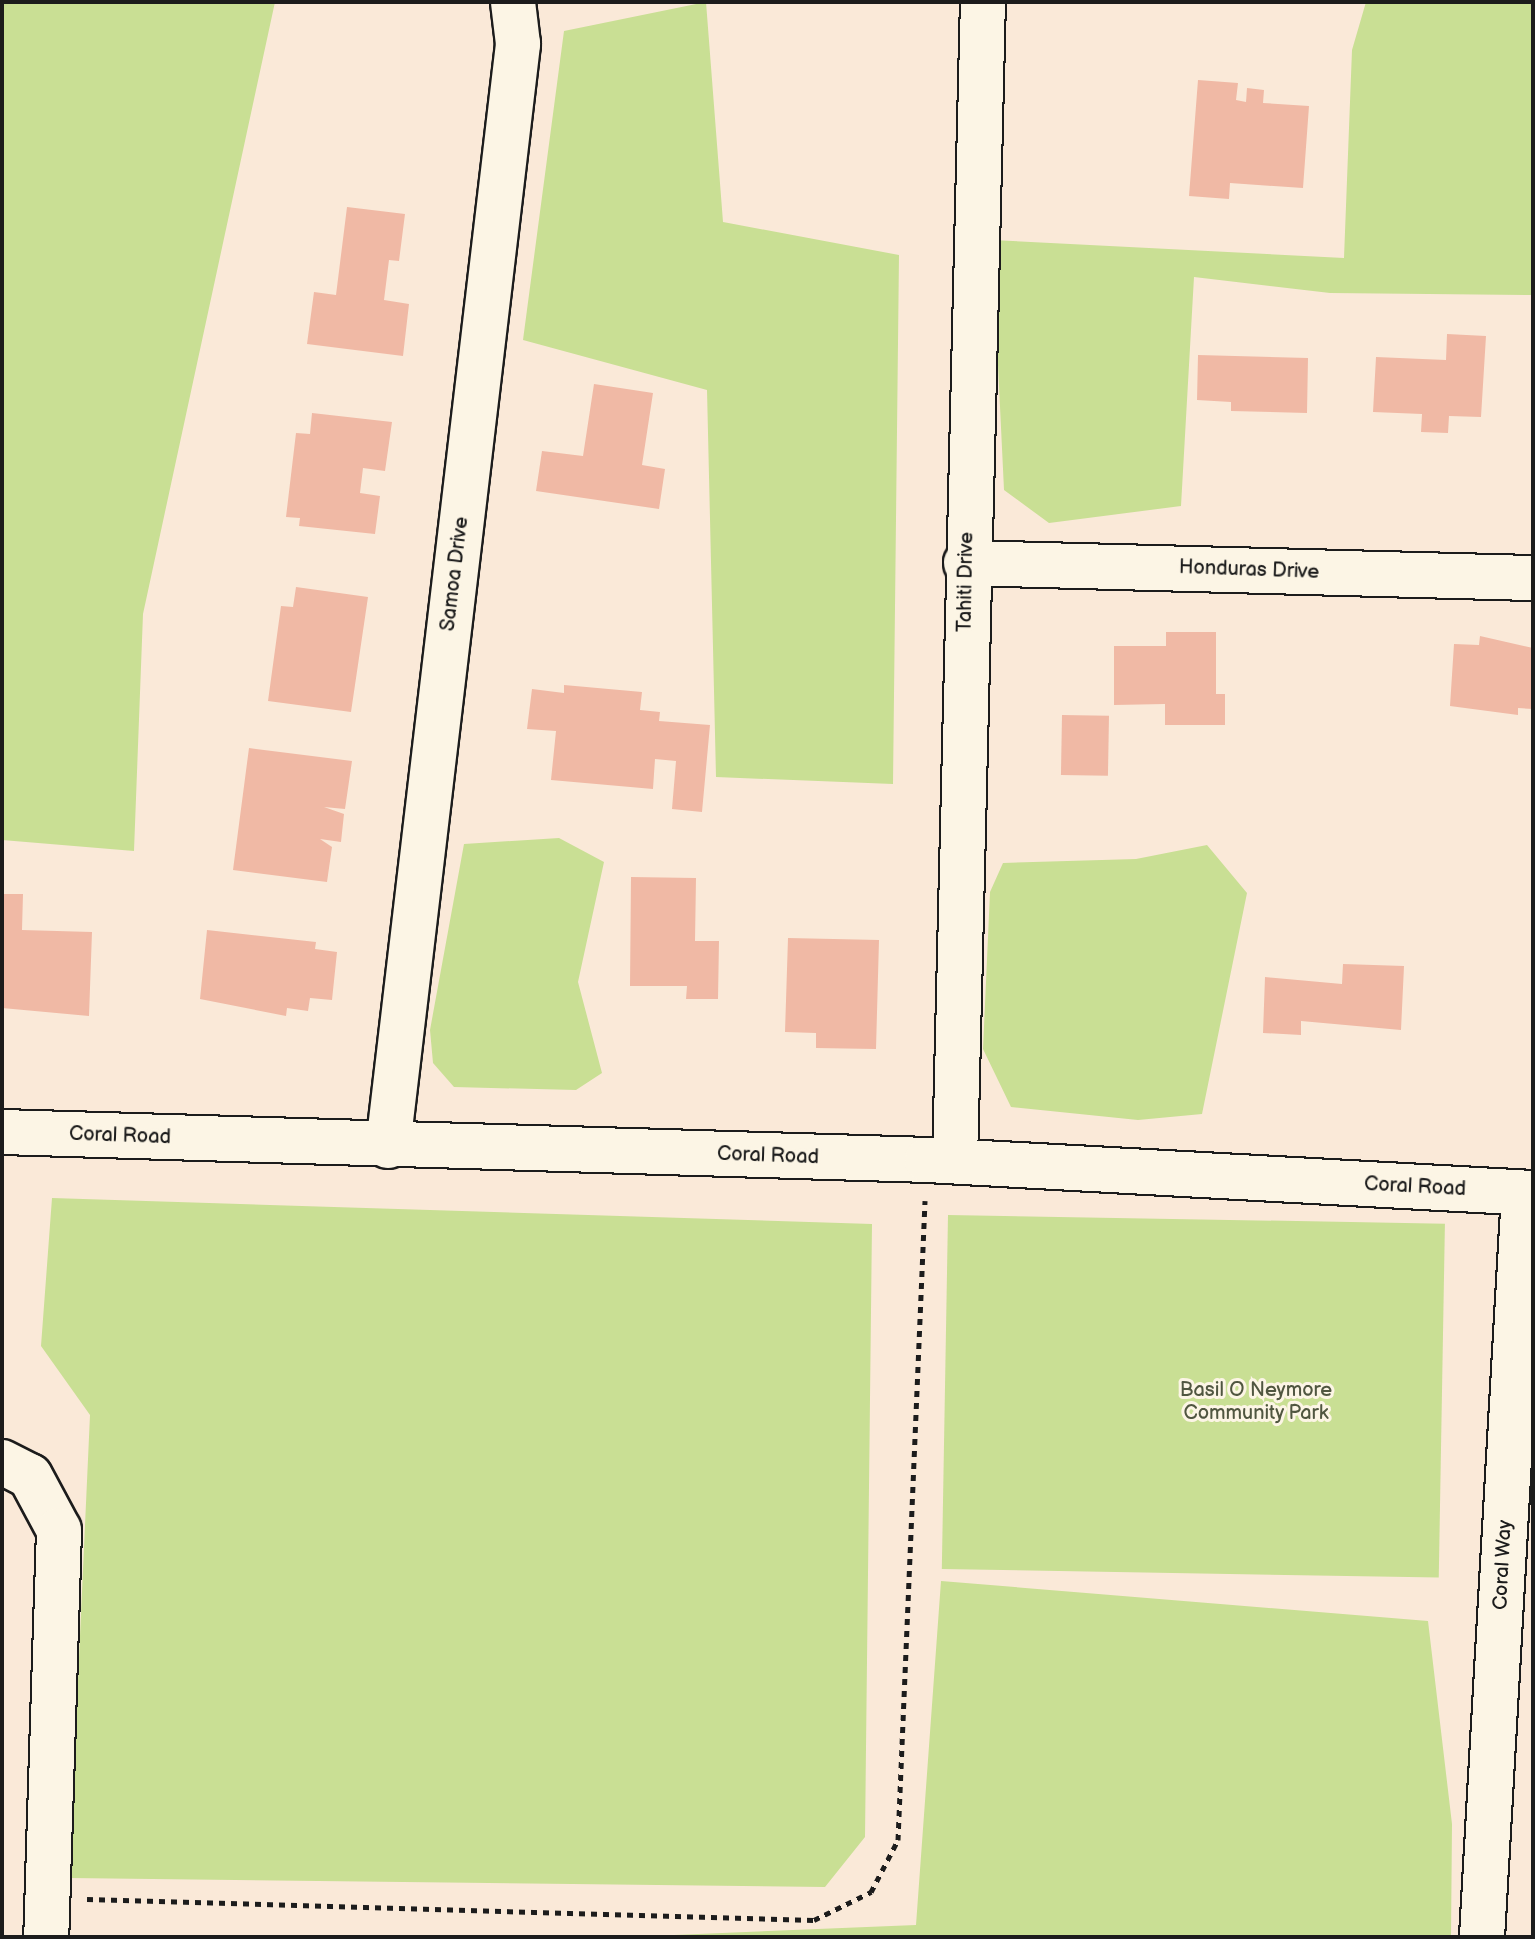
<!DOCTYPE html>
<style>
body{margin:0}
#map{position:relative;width:1535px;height:1939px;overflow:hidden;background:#fae9d8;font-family:"Balsamiq Sans",sans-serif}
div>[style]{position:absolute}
.green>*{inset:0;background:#c9df94;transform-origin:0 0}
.building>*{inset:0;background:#f0b9a5;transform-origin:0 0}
.path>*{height:5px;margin-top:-2.5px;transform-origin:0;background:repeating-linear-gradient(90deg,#1c1c1c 0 6px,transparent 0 12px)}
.roads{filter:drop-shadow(2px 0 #1c1c1c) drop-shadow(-2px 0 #1c1c1c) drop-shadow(0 2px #1c1c1c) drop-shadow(0 -2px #1c1c1c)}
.minor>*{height:44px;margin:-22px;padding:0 22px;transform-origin:22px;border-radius:22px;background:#fcf5e5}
.tertiary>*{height:44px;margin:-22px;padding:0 22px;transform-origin:22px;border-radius:22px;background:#fcf5e5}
span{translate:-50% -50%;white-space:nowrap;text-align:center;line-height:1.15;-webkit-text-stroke:6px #fcf5e5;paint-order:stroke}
.street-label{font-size:20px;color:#1c1c1c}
.park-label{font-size:20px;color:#505640}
.frame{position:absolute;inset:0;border:4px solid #1c1c1c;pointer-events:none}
</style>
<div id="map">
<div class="green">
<div style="clip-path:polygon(2px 2px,275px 2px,143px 614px,134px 851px,2px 840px)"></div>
<div style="clip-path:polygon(706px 2px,723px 222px,899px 255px,893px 784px,716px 777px,707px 390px,523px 340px,564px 31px)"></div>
<div style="clip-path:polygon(1366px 2px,1533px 2px,1533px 295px,1330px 293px,1194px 277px,1181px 506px,1049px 523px,1004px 490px,992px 240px,1344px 258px,1352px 50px)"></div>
<div style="clip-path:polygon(559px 838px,604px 862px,578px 982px,602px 1073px,576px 1090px,454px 1087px,433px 1063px,430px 1030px,464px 844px)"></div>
<div style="clip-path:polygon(1207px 845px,1247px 893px,1202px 1114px,1138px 1120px,1011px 1107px,983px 1049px,990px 892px,1003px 863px,1136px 859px)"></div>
<div style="clip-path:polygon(52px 1198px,872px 1224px,865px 1837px,825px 1887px,69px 1878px,90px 1415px,41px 1346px)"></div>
<div style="left:948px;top:1215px;width:497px;height:354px;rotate:1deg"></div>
<div style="clip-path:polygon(941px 1581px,1428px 1621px,1452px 1824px,1451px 1937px,626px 1937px,916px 1925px)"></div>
</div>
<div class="building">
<div style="clip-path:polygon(1198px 80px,1238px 83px,1236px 100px,1246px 102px,1247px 88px,1264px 90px,1263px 103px,1309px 106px,1303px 188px,1230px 183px,1229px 199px,1189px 196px)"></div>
<div style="clip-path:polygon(347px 207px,405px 214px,399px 261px,389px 260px,384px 300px,409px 304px,403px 356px,307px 344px,314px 292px,336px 295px)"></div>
<div style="clip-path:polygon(1447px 334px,1486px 336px,1481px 417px,1449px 416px,1448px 433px,1421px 432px,1422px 414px,1373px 412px,1376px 357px,1446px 360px)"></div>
<div style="clip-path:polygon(1198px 355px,1308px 358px,1307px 413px,1231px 411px,1231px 402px,1197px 400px)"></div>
<div style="clip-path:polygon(594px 384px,653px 393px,642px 465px,665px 469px,659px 509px,536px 491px,542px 451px,583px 456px)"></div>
<div style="clip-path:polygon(312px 413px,392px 422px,385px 471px,363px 468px,360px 493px,380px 496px,375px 534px,299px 526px,300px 518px,286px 517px,296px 433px,310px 434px)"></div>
<div style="clip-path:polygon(296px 587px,368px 597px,351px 712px,268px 701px,281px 606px,293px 607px)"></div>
<div style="clip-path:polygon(1166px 632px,1216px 632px,1216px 694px,1225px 694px,1225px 725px,1165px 725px,1165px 704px,1114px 705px,1114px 646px,1166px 646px)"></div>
<div style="clip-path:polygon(1480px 636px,1533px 648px,1533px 709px,1518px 708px,1518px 715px,1450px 706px,1454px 644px,1479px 645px)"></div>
<div style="clip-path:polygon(564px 685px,642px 692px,640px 710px,660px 712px,659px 721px,710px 725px,702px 812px,672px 809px,676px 761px,655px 759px,653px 789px,551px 780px,556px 731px,527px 729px,532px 689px,564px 693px)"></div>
<div style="left:1062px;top:715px;width:47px;height:60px;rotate:1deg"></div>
<div style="clip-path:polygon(249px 748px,352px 761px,345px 809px,324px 807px,344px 814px,341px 842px,320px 839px,332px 847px,327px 882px,233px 870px)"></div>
<div style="clip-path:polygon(631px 877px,696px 878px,695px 941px,719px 941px,718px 999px,686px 999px,687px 986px,630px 986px)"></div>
<div style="clip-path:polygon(2px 894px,23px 894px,22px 930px,92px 932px,89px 1016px,2px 1008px)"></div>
<div style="clip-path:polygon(207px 930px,316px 942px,315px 949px,337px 952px,332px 1000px,310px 998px,308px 1011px,287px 1008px,286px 1016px,200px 999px)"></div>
<div style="clip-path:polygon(788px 938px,879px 940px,876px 1049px,816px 1048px,816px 1033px,785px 1032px)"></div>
<div style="clip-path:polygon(1343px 964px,1404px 966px,1401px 1030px,1301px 1021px,1301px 1035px,1263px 1033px,1265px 977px,1342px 984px)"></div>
</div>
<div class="path">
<div style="left:87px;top:1899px;width:727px;rotate:1.65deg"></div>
<div style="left:814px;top:1920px;width:64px;rotate:-26.2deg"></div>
<div style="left:871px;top:1892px;width:59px;rotate:-62.6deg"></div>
<div style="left:898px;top:1840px;width:640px;rotate:-87.58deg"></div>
</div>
<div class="roads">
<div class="minor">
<div style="left:966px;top:563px;width:567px;rotate:1.52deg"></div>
<div style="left:388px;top:1146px;width:1110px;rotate:-83.27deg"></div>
<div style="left:518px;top:44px;width:42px;rotate:-96.8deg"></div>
<div style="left:955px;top:1161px;width:1159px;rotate:-88.62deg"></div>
<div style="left:2px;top:1462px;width:31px;rotate:27deg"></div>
<div style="left:30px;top:1476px;width:61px;rotate:61.8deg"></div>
<div style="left:59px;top:1530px;width:407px;rotate:91.8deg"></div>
<div style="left:1482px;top:1937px;width:745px;rotate:-86.77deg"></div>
</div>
<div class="tertiary">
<div style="left:2px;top:1132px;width:925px;rotate:1.73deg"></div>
<div style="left:927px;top:1160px;width:607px;rotate:3.12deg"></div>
</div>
</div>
<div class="street-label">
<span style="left:1249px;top:570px;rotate:2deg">Honduras Drive</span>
<span style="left:455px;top:574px;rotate:-83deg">Samoa Drive</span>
<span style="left:966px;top:582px;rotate:-89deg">Tahiti Drive</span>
<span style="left:120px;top:1136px;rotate:2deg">Coral Road</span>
<span style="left:768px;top:1156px;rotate:2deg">Coral Road</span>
<span style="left:1415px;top:1187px;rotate:3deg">Coral Road</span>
<span style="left:1503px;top:1565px;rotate:-87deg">Coral Way</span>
</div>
<div class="park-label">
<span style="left:1256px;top:1402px">Basil O Neymore<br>Community Park</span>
</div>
<div class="frame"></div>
</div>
